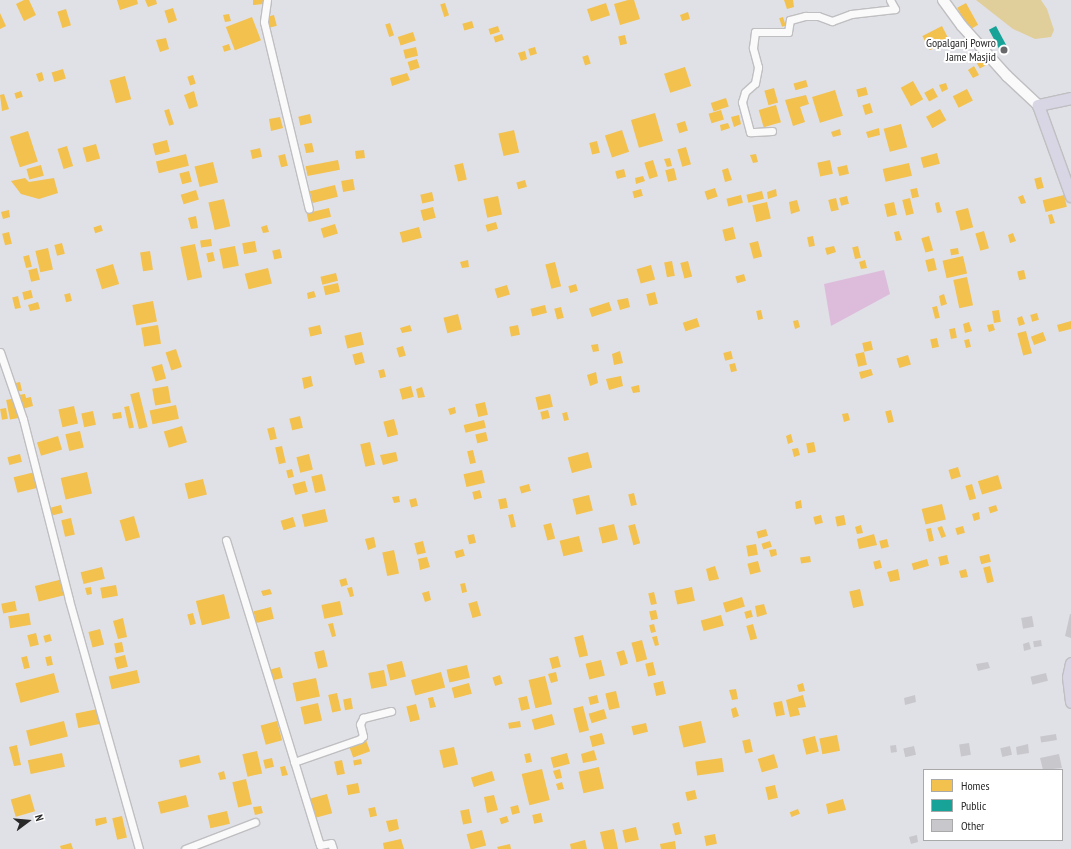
<!DOCTYPE html>
<style>
body{margin:0}
#map{position:relative;width:1071px;height:849px;overflow:hidden;background:#e0e0e7;font-family:"PT Sans Narrow",sans-serif}
div>[style]{position:absolute}
.green>*{inset:0;background:#ddbcdb}
.water>*{inset:0;background:#e0ce9b}
.homes>*{inset:0;background:#f2c14e;transform-origin:0 0}
.public>*{inset:0;background:#17a398;transform-origin:0 0}
.building>*{inset:0;background:#c7c7cc;transform-origin:0 0}
.roads{filter:drop-shadow(1px 0 #bfbfc1) drop-shadow(-1px 0 #bfbfc1) drop-shadow(0 1px #bfbfc1) drop-shadow(0 -1px #bfbfc1)}
.street>*{height:7px;margin:-3.5px;padding:0 3.5px;transform-origin:3.5px;border-radius:3.5px;background:#fafafb}
.secondary>*{height:10px;margin:-5px;padding:0 5px;transform-origin:5px;border-radius:5px;background:#fafafb}
.primary>*{height:11px;margin:-5.5px;padding:0 5.5px;transform-origin:5.5px;border-radius:5.5px;background:#d8d5e4}
.dots>*{width:11px;height:11px;translate:-50% -50%;box-sizing:border-box;border:2px solid #fff;border-radius:50%}
span{translate:-50% -50%;white-space:nowrap;text-align:center;line-height:1.15;-webkit-text-stroke:4px #fff;paint-order:stroke}
.poi-label{font-size:12px;color:#292929}
.right{translate:-100% -50%;text-align:right}
.legend{position:absolute;left:923px;top:769px;width:140px;height:72px;box-sizing:border-box;background:#fff;border:1px solid #a9a9a9;margin:0;padding:5px 7px;list-style:none;font-size:12px;color:#292929}
.legend li{display:flex;align-items:center;gap:8px;height:20px}
.legend b{width:20px;border:1px solid #a9a9a9}
.north{position:absolute;left:8px;top:801px;width:40px;height:40px;-webkit-text-stroke:3px #fff;paint-order:stroke;rotate:74deg;font-size:11px;font-weight:700;line-height:16px;text-align:center;color:#292929}
.north::after{content:'';display:block;margin:auto;width:14px;height:18px;background:#292929;clip-path:polygon(50% 0,100% 100%,50% 72%,0 100%)}
</style>
<div id="map">
<div class="green">
<div style="clip-path:polygon(884px 270px,890px 294px,831px 326px,824px 284px)"></div>
</div>
<div class="water">
<div style="clip-path:polygon(976px 0,1041px 0,1047px 9px,1054px 30px,1051px 37px,1035px 39px,1013px 29px)"></div>
</div>
<div class="homes">
<div style="clip-path:polygon(24px 0,29px 0,36px 15px,24px 21px,16px 4px)"></div>
<div style="clip-path:polygon(117px 0,137px 0,138px 4px,120px 10px)"></div>
<div style="clip-path:polygon(145px 0,156px 0,157px 4px,148px 7px)"></div>
<div style="clip-path:polygon(253px 0,263px 0,263px 4px,253px 5px)"></div>
<div style="clip-path:polygon(628px 0,634px 0,640px 19px,620px 25px,614px 4px)"></div>
<div style="clip-path:polygon(784px 0,793px 0,794px 7px,787px 9px)"></div>
<div style="left:445px;top:3px;width:13px;height:5px;rotate:72deg"></div>
<div style="left:606px;top:3px;width:13px;height:20px;rotate:72deg"></div>
<div style="left:966px;top:3px;width:25px;height:10px;rotate:61deg"></div>
<div style="left:173px;top:8px;width:13px;height:9px;rotate:72deg"></div>
<div style="left:66px;top:9px;width:17px;height:9px;rotate:73deg"></div>
<div style="clip-path:polygon(688px 12px,690px 19px,682px 21px,680px 15px)"></div>
<div style="clip-path:polygon(0 13px,6px 26px,0 29px)"></div>
<div style="clip-path:polygon(229px 14px,231px 21px,225px 22px,223px 15px)"></div>
<div style="left:274px;top:15px;width:11px;height:7px;rotate:75deg"></div>
<div style="left:252px;top:17px;width:25px;height:28px;rotate:69deg"></div>
<div style="left:783px;top:17px;width:9px;height:4px;rotate:72deg"></div>
<div style="left:472px;top:21px;width:7px;height:10px;rotate:74deg"></div>
<div style="left:390px;top:23px;width:13px;height:5px;rotate:72deg"></div>
<div style="left:498px;top:26px;width:6px;height:10px;rotate:72deg"></div>
<div style="left:942px;top:26px;width:16px;height:22px;rotate:63deg"></div>
<div style="left:413px;top:32px;width:9px;height:16px;rotate:72deg"></div>
<div style="left:502px;top:34px;width:6px;height:9px;rotate:72deg"></div>
<div style="left:625px;top:35px;width:9px;height:7px;rotate:77deg"></div>
<div style="clip-path:polygon(166px 38px,169px 49px,160px 52px,156px 40px)"></div>
<div style="left:229px;top:44px;width:6px;height:7px;rotate:72deg"></div>
<div style="left:416px;top:47px;width:9px;height:13px;rotate:77deg"></div>
<div style="left:535px;top:47px;width:7px;height:7px;rotate:74deg"></div>
<div style="clip-path:polygon(525px 51px,527px 59px,521px 61px,518px 53px)"></div>
<div style="left:588px;top:55px;width:9px;height:6px;rotate:72deg"></div>
<div style="left:982px;top:56px;width:10px;height:8px;rotate:61deg"></div>
<div style="left:417px;top:59px;width:9px;height:10px;rotate:72deg"></div>
<div style="clip-path:polygon(974px 66px,979px 75px,973px 78px,968px 70px)"></div>
<div style="left:685px;top:67px;width:20px;height:22px;rotate:72deg"></div>
<div style="left:63px;top:69px;width:10px;height:12px;rotate:73deg"></div>
<div style="clip-path:polygon(42px 72px,44px 80px,39px 82px,36px 74px)"></div>
<div style="clip-path:polygon(407px 73px,410px 80px,392px 86px,390px 78px)"></div>
<div style="left:193px;top:75px;width:9px;height:6px;rotate:72deg"></div>
<div style="left:125px;top:76px;width:24px;height:16px;rotate:75deg"></div>
<div style="left:806px;top:80px;width:7px;height:13px;rotate:74deg"></div>
<div style="left:913px;top:81px;width:21px;height:14px;rotate:61deg"></div>
<div style="clip-path:polygon(946px 83px,948px 89px,942px 92px,939px 85px)"></div>
<div style="left:866px;top:87px;width:8px;height:10px;rotate:76deg"></div>
<div style="left:774px;top:88px;width:15px;height:10px;rotate:74deg"></div>
<div style="left:933px;top:88px;width:10px;height:10px;rotate:61deg"></div>
<div style="left:967px;top:89px;width:13px;height:16px;rotate:63deg"></div>
<div style="left:835px;top:90px;width:27px;height:24px;rotate:73deg"></div>
<div style="left:21px;top:91px;width:6px;height:7px;rotate:72deg"></div>
<div style="clip-path:polygon(194px 91px,198px 106px,189px 109px,184px 95px)"></div>
<div style="clip-path:polygon(4px 94px,9px 109px,2px 111px,0 95px)"></div>
<div style="clip-path:polygon(806px 95px,809px 104px,800px 107px,805px 122px,793px 126px,785px 100px)"></div>
<div style="left:726px;top:98px;width:9px;height:16px;rotate:72deg"></div>
<div style="left:870px;top:103px;width:10px;height:8px;rotate:73deg"></div>
<div style="left:776px;top:105px;width:18px;height:18px;rotate:74deg"></div>
<div style="left:169px;top:109px;width:16px;height:5px;rotate:72deg"></div>
<div style="left:940px;top:109px;width:13px;height:16px;rotate:61deg"></div>
<div style="left:721px;top:110px;width:10px;height:13px;rotate:73deg"></div>
<div style="left:655px;top:113px;width:29px;height:25px;rotate:74deg"></div>
<div style="left:310px;top:114px;width:9px;height:12px;rotate:77deg"></div>
<div style="clip-path:polygon(739px 115px,741px 124px,734px 127px,731px 117px)"></div>
<div style="clip-path:polygon(280px 117px,283px 128px,271px 131px,269px 119px)"></div>
<div style="left:685px;top:121px;width:10px;height:9px;rotate:73deg"></div>
<div style="clip-path:polygon(728px 123px,730px 128px,721px 131px,720px 125px)"></div>
<div style="left:901px;top:124px;width:24px;height:18px;rotate:75deg"></div>
<div style="clip-path:polygon(879px 128px,880px 135px,868px 138px,866px 132px)"></div>
<div style="clip-path:polygon(840px 129px,841px 135px,833px 137px,831px 132px)"></div>
<div style="left:514px;top:130px;width:23px;height:16px;rotate:77deg"></div>
<div style="left:622px;top:130px;width:23px;height:18px;rotate:72deg"></div>
<div style="left:28px;top:131px;width:32px;height:19px;rotate:72deg"></div>
<div style="left:167px;top:140px;width:12px;height:15px;rotate:76deg"></div>
<div style="left:597px;top:141px;width:12px;height:8px;rotate:76deg"></div>
<div style="clip-path:polygon(312px 143px,314px 152px,306px 153px,304px 144px)"></div>
<div style="left:96px;top:144px;width:15px;height:14px;rotate:74deg"></div>
<div style="left:67px;top:146px;width:21px;height:10px;rotate:73deg"></div>
<div style="left:686px;top:147px;width:18px;height:9px;rotate:74deg"></div>
<div style="left:260px;top:148px;width:9px;height:10px;rotate:77deg"></div>
<div style="left:364px;top:150px;width:8px;height:9px;rotate:83deg"></div>
<div style="left:937px;top:153px;width:11px;height:17px;rotate:75deg"></div>
<div style="left:186px;top:154px;width:12px;height:31px;rotate:76deg"></div>
<div style="left:285px;top:154px;width:12px;height:7px;rotate:76deg"></div>
<div style="clip-path:polygon(756px 154px,758px 162px,753px 163px,750px 155px)"></div>
<div style="clip-path:polygon(670px 158px,672px 166px,667px 167px,664px 159px)"></div>
<div style="left:338px;top:160px;width:10px;height:33px;rotate:79deg"></div>
<div style="left:653px;top:160px;width:17px;height:9px;rotate:73deg"></div>
<div style="left:830px;top:160px;width:14px;height:13px;rotate:78deg"></div>
<div style="left:213px;top:162px;width:21px;height:19px;rotate:76deg"></div>
<div style="left:463px;top:163px;width:17px;height:9px;rotate:77deg"></div>
<div style="left:909px;top:163px;width:13px;height:27px;rotate:77deg"></div>
<div style="left:41px;top:165px;width:11px;height:15px;rotate:75deg"></div>
<div style="left:847px;top:165px;width:9px;height:10px;rotate:77deg"></div>
<div style="left:674px;top:168px;width:12px;height:9px;rotate:76deg"></div>
<div style="clip-path:polygon(728px 168px,732px 180px,725px 182px,722px 170px)"></div>
<div style="left:624px;top:169px;width:8px;height:9px;rotate:76deg"></div>
<div style="left:189px;top:171px;width:11px;height:10px;rotate:75deg"></div>
<div style="clip-path:polygon(643px 176px,645px 181px,636px 184px,635px 178px)"></div>
<div style="left:1041px;top:177px;width:11px;height:7px;rotate:75deg"></div>
<div style="clip-path:polygon(25px 178px,29px 182px,54px 178px,58px 193px,39px 199px,21px 194px,11px 181px)"></div>
<div style="left:353px;top:179px;width:11px;height:12px;rotate:80deg"></div>
<div style="left:525px;top:180px;width:7px;height:9px;rotate:74deg"></div>
<div style="left:335px;top:185px;width:12px;height:26px;rotate:76deg"></div>
<div style="left:715px;top:188px;width:9px;height:11px;rotate:72deg"></div>
<div style="left:917px;top:188px;width:9px;height:7px;rotate:77deg"></div>
<div style="left:641px;top:189px;width:7px;height:9px;rotate:74deg"></div>
<div style="clip-path:polygon(776px 189px,777px 196px,768px 199px,767px 192px)"></div>
<div style="left:196px;top:190px;width:10px;height:16px;rotate:73deg"></div>
<div style="left:762px;top:191px;width:8px;height:16px;rotate:76deg"></div>
<div style="left:432px;top:192px;width:9px;height:12px;rotate:77deg"></div>
<div style="left:741px;top:195px;width:8px;height:15px;rotate:76deg"></div>
<div style="clip-path:polygon(1023px 195px,1026px 203px,1021px 204px,1018px 197px)"></div>
<div style="left:1064px;top:195px;width:12px;height:22px;rotate:76deg"></div>
<div style="left:498px;top:196px;width:19px;height:15px;rotate:78deg"></div>
<div style="left:847px;top:196px;width:8px;height:8px;rotate:76deg"></div>
<div style="left:836px;top:198px;width:12px;height:8px;rotate:76deg"></div>
<div style="left:910px;top:198px;width:16px;height:8px;rotate:76deg"></div>
<div style="left:224px;top:199px;width:28px;height:16px;rotate:77deg"></div>
<div style="clip-path:polygon(797px 200px,800px 211px,791px 214px,789px 202px)"></div>
<div style="left:767px;top:202px;width:17px;height:15px;rotate:77deg"></div>
<div style="left:894px;top:202px;width:13px;height:10px;rotate:77deg"></div>
<div style="clip-path:polygon(939px 202px,942px 212px,937px 213px,935px 203px)"></div>
<div style="left:433px;top:207px;width:11px;height:13px;rotate:75deg"></div>
<div style="left:329px;top:208px;width:9px;height:23px;rotate:77deg"></div>
<div style="left:968px;top:208px;width:20px;height:13px;rotate:75deg"></div>
<div style="clip-path:polygon(9px 210px,10px 217px,3px 219px,1px 212px)"></div>
<div style="clip-path:polygon(1052px 214px,1055px 223px,1050px 224px,1048px 215px)"></div>
<div style="clip-path:polygon(196px 216px,198px 228px,191px 229px,188px 218px)"></div>
<div style="left:496px;top:222px;width:7px;height:11px;rotate:74deg"></div>
<div style="left:335px;top:224px;width:10px;height:15px;rotate:73deg"></div>
<div style="left:101px;top:225px;width:6px;height:8px;rotate:72deg"></div>
<div style="clip-path:polygon(267px 225px,269px 232px,263px 233px,261px 227px)"></div>
<div style="left:419px;top:227px;width:11px;height:20px;rotate:75deg"></div>
<div style="left:733px;top:227px;width:12px;height:11px;rotate:76deg"></div>
<div style="clip-path:polygon(899px 231px,902px 240px,896px 241px,894px 232px)"></div>
<div style="left:984px;top:231px;width:18px;height:9px;rotate:74deg"></div>
<div style="left:9px;top:232px;width:12px;height:7px;rotate:76deg"></div>
<div style="clip-path:polygon(1013px 233px,1016px 241px,1010px 243px,1008px 235px)"></div>
<div style="left:813px;top:236px;width:10px;height:6px;rotate:79deg"></div>
<div style="left:929px;top:236px;width:15px;height:8px;rotate:74deg"></div>
<div style="left:211px;top:239px;width:7px;height:11px;rotate:82deg"></div>
<div style="left:255px;top:241px;width:11px;height:13px;rotate:80deg"></div>
<div style="left:758px;top:241px;width:16px;height:9px;rotate:75deg"></div>
<div style="left:62px;top:243px;width:11px;height:8px;rotate:75deg"></div>
<div style="left:195px;top:244px;width:34px;height:15px;rotate:78deg"></div>
<div style="left:235px;top:246px;width:20px;height:16px;rotate:79deg"></div>
<div style="clip-path:polygon(834px 246px,836px 252px,827px 255px,825px 248px)"></div>
<div style="left:858px;top:246px;width:12px;height:6px;rotate:76deg"></div>
<div style="left:48px;top:248px;width:22px;height:13px;rotate:77deg"></div>
<div style="left:958px;top:248px;width:6px;height:8px;rotate:81deg"></div>
<div style="left:280px;top:249px;width:9px;height:8px;rotate:77deg"></div>
<div style="left:150px;top:251px;width:19px;height:10px;rotate:81deg"></div>
<div style="left:213px;top:252px;width:9px;height:7px;rotate:77deg"></div>
<div style="left:29px;top:255px;width:12px;height:6px;rotate:76deg"></div>
<div style="left:963px;top:256px;width:18px;height:21px;rotate:77deg"></div>
<div style="left:934px;top:258px;width:12px;height:9px;rotate:76deg"></div>
<div style="clip-path:polygon(468px 260px,469px 267px,462px 268px,460px 262px)"></div>
<div style="clip-path:polygon(865px 260px,867px 268px,861px 269px,859px 262px)"></div>
<div style="left:672px;top:261px;width:15px;height:8px;rotate:79deg"></div>
<div style="left:688px;top:261px;width:16px;height:8px;rotate:75deg"></div>
<div style="left:555px;top:262px;width:25px;height:10px;rotate:76deg"></div>
<div style="left:113px;top:264px;width:21px;height:18px;rotate:73deg"></div>
<div style="left:651px;top:265px;width:15px;height:15px;rotate:74deg"></div>
<div style="left:37px;top:268px;width:12px;height:9px;rotate:76deg"></div>
<div style="left:268px;top:268px;width:16px;height:24px;rotate:76deg"></div>
<div style="left:1024px;top:270px;width:9px;height:7px;rotate:77deg"></div>
<div style="left:336px;top:273px;width:8px;height:16px;rotate:76deg"></div>
<div style="left:744px;top:274px;width:7px;height:9px;rotate:74deg"></div>
<div style="left:967px;top:277px;width:29px;height:14px;rotate:78deg"></div>
<div style="left:338px;top:283px;width:9px;height:15px;rotate:77deg"></div>
<div style="left:576px;top:284px;width:7px;height:8px;rotate:74deg"></div>
<div style="left:507px;top:285px;width:10px;height:13px;rotate:73deg"></div>
<div style="left:31px;top:290px;width:8px;height:9px;rotate:76deg"></div>
<div style="clip-path:polygon(314px 291px,316px 297px,308px 299px,307px 293px)"></div>
<div style="left:655px;top:292px;width:12px;height:9px;rotate:76deg"></div>
<div style="left:70px;top:293px;width:8px;height:6px;rotate:76deg"></div>
<div style="clip-path:polygon(944px 294px,947px 304px,941px 306px,939px 296px)"></div>
<div style="left:18px;top:296px;width:12px;height:6px;rotate:76deg"></div>
<div style="clip-path:polygon(628px 298px,630px 307px,620px 310px,617px 300px)"></div>
<div style="left:153px;top:301px;width:21px;height:21px;rotate:79deg"></div>
<div style="clip-path:polygon(38px 302px,40px 309px,30px 311px,28px 305px)"></div>
<div style="left:609px;top:302px;width:9px;height:21px;rotate:72deg"></div>
<div style="left:545px;top:305px;width:8px;height:15px;rotate:76deg"></div>
<div style="left:937px;top:306px;width:12px;height:5px;rotate:76deg"></div>
<div style="left:561px;top:307px;width:11px;height:7px;rotate:75deg"></div>
<div style="left:761px;top:310px;width:9px;height:5px;rotate:77deg"></div>
<div style="left:999px;top:310px;width:12px;height:7px;rotate:81deg"></div>
<div style="left:1037px;top:313px;width:7px;height:7px;rotate:74deg"></div>
<div style="left:458px;top:314px;width:16px;height:15px;rotate:76deg"></div>
<div style="clip-path:polygon(1022px 316px,1025px 324px,1019px 326px,1017px 318px)"></div>
<div style="left:697px;top:318px;width:9px;height:15px;rotate:72deg"></div>
<div style="clip-path:polygon(798px 320px,800px 327px,795px 329px,793px 321px)"></div>
<div style="clip-path:polygon(1071px 321px,1071px 329px,1059px 332px,1057px 325px)"></div>
<div style="clip-path:polygon(969px 322px,972px 331px,965px 333px,963px 324px)"></div>
<div style="clip-path:polygon(993px 324px,995px 330px,989px 332px,987px 325px)"></div>
<div style="left:158px;top:325px;width:19px;height:17px;rotate:81deg"></div>
<div style="left:320px;top:325px;width:9px;height:12px;rotate:77deg"></div>
<div style="clip-path:polygon(410px 325px,412px 331px,402px 333px,400px 328px)"></div>
<div style="left:518px;top:325px;width:10px;height:9px;rotate:79deg"></div>
<div style="left:955px;top:328px;width:10px;height:6px;rotate:79deg"></div>
<div style="left:1026px;top:331px;width:23px;height:9px;rotate:75deg"></div>
<div style="left:361px;top:332px;width:13px;height:17px;rotate:77deg"></div>
<div style="left:1043px;top:332px;width:9px;height:13px;rotate:69deg"></div>
<div style="left:937px;top:338px;width:9px;height:7px;rotate:77deg"></div>
<div style="left:969px;top:339px;width:8px;height:5px;rotate:76deg"></div>
<div style="left:871px;top:341px;width:9px;height:9px;rotate:77deg"></div>
<div style="clip-path:polygon(598px 344px,599px 351px,593px 352px,591px 345px)"></div>
<div style="left:403px;top:346px;width:10px;height:7px;rotate:73deg"></div>
<div style="left:176px;top:349px;width:19px;height:11px;rotate:72deg"></div>
<div style="clip-path:polygon(620px 351px,623px 363px,614px 365px,612px 354px)"></div>
<div style="left:731px;top:351px;width:8px;height:8px;rotate:76deg"></div>
<div style="left:362px;top:352px;width:11px;height:10px;rotate:75deg"></div>
<div style="left:864px;top:352px;width:13px;height:9px;rotate:77deg"></div>
<div style="left:908px;top:355px;width:10px;height:12px;rotate:73deg"></div>
<div style="left:735px;top:363px;width:8px;height:6px;rotate:76deg"></div>
<div style="left:162px;top:364px;width:15px;height:11px;rotate:74deg"></div>
<div style="left:384px;top:369px;width:8px;height:6px;rotate:76deg"></div>
<div style="clip-path:polygon(871px 369px,873px 375px,861px 379px,859px 372px)"></div>
<div style="clip-path:polygon(596px 372px,598px 383px,590px 386px,587px 375px)"></div>
<div style="clip-path:polygon(311px 376px,313px 386px,304px 389px,302px 378px)"></div>
<div style="clip-path:polygon(621px 376px,623px 386px,609px 390px,606px 379px)"></div>
<div style="left:20px;top:382px;width:9px;height:6px;rotate:77deg"></div>
<div style="clip-path:polygon(639px 385px,640px 392px,633px 393px,631px 387px)"></div>
<div style="left:168px;top:386px;width:17px;height:16px;rotate:80deg"></div>
<div style="left:411px;top:386px;width:11px;height:12px;rotate:75deg"></div>
<div style="clip-path:polygon(422px 387px,425px 397px,418px 398px,416px 389px)"></div>
<div style="left:139px;top:392px;width:36px;height:9px;rotate:76deg"></div>
<div style="clip-path:polygon(25px 394px,26px 398px,31px 397px,33px 406px,22px 409px,18px 395px)"></div>
<div style="left:550px;top:394px;width:13px;height:15px;rotate:77deg"></div>
<div style="left:16px;top:398px;width:20px;height:10px;rotate:79deg"></div>
<div style="left:485px;top:402px;width:13px;height:10px;rotate:77deg"></div>
<div style="left:176px;top:405px;width:14px;height:27px;rotate:78deg"></div>
<div style="left:74px;top:406px;width:18px;height:16px;rotate:77deg"></div>
<div style="left:129px;top:406px;width:22px;height:5px;rotate:77deg"></div>
<div style="clip-path:polygon(455px 407px,456px 413px,450px 415px,448px 409px)"></div>
<div style="left:6px;top:408px;width:11px;height:6px;rotate:80deg"></div>
<div style="left:548px;top:410px;width:8px;height:8px;rotate:76deg"></div>
<div style="left:891px;top:410px;width:12px;height:6px;rotate:76deg"></div>
<div style="left:93px;top:411px;width:14px;height:12px;rotate:78deg"></div>
<div style="left:121px;top:412px;width:6px;height:9px;rotate:81deg"></div>
<div style="left:567px;top:412px;width:8px;height:5px;rotate:76deg"></div>
<div style="clip-path:polygon(848px 413px,850px 420px,844px 422px,842px 414px)"></div>
<div style="left:300px;top:416px;width:12px;height:11px;rotate:76deg"></div>
<div style="left:394px;top:419px;width:16px;height:11px;rotate:75deg"></div>
<div style="left:484px;top:420px;width:8px;height:21px;rotate:76deg"></div>
<div style="left:182px;top:426px;width:17px;height:19px;rotate:73deg"></div>
<div style="left:274px;top:427px;width:12px;height:7px;rotate:76deg"></div>
<div style="left:80px;top:431px;width:17px;height:15px;rotate:77deg"></div>
<div style="left:486px;top:432px;width:9px;height:11px;rotate:77deg"></div>
<div style="clip-path:polygon(791px 434px,793px 442px,788px 444px,786px 436px)"></div>
<div style="left:58px;top:436px;width:14px;height:22px;rotate:73deg"></div>
<div style="left:370px;top:442px;width:23px;height:10px;rotate:77deg"></div>
<div style="left:814px;top:442px;width:10px;height:8px;rotate:79deg"></div>
<div style="left:282px;top:446px;width:17px;height:7px;rotate:77deg"></div>
<div style="clip-path:polygon(798px 448px,800px 455px,794px 457px,792px 449px)"></div>
<div style="left:473px;top:450px;width:13px;height:6px;rotate:77deg"></div>
<div style="clip-path:polygon(396px 452px,398px 461px,383px 465px,380px 455px)"></div>
<div style="left:588px;top:452px;width:16px;height:21px;rotate:75deg"></div>
<div style="left:20px;top:454px;width:8px;height:13px;rotate:76deg"></div>
<div style="left:309px;top:454px;width:16px;height:13px;rotate:76deg"></div>
<div style="left:958px;top:467px;width:10px;height:10px;rotate:73deg"></div>
<div style="left:292px;top:469px;width:8px;height:6px;rotate:76deg"></div>
<div style="left:482px;top:470px;width:13px;height:19px;rotate:77deg"></div>
<div style="left:35px;top:472px;width:16px;height:22px;rotate:76deg"></div>
<div style="left:87px;top:472px;width:22px;height:27px;rotate:77deg"></div>
<div style="left:322px;top:474px;width:17px;height:11px;rotate:77deg"></div>
<div style="left:998px;top:475px;width:14px;height:21px;rotate:73deg"></div>
<div style="left:203px;top:479px;width:16px;height:19px;rotate:76deg"></div>
<div style="left:305px;top:481px;width:11px;height:13px;rotate:75deg"></div>
<div style="left:529px;top:484px;width:7px;height:10px;rotate:74deg"></div>
<div style="left:972px;top:484px;width:15px;height:7px;rotate:74deg"></div>
<div style="left:480px;top:490px;width:8px;height:8px;rotate:76deg"></div>
<div style="left:634px;top:493px;width:12px;height:6px;rotate:76deg"></div>
<div style="left:589px;top:495px;width:16px;height:17px;rotate:76deg"></div>
<div style="clip-path:polygon(399px 496px,400px 502px,394px 503px,392px 497px)"></div>
<div style="left:416px;top:498px;width:8px;height:7px;rotate:76deg"></div>
<div style="left:506px;top:498px;width:10px;height:8px;rotate:79deg"></div>
<div style="clip-path:polygon(801px 500px,802px 508px,796px 509px,795px 502px)"></div>
<div style="left:942px;top:504px;width:16px;height:21px;rotate:76deg"></div>
<div style="left:61px;top:505px;width:8px;height:11px;rotate:76deg"></div>
<div style="left:996px;top:505px;width:6px;height:8px;rotate:72deg"></div>
<div style="left:325px;top:509px;width:13px;height:24px;rotate:77deg"></div>
<div style="clip-path:polygon(979px 512px,980px 519px,974px 521px,972px 514px)"></div>
<div style="left:513px;top:514px;width:13px;height:5px;rotate:77deg"></div>
<div style="left:821px;top:515px;width:8px;height:8px;rotate:76deg"></div>
<div style="left:844px;top:515px;width:10px;height:9px;rotate:79deg"></div>
<div style="left:134px;top:516px;width:22px;height:15px;rotate:74deg"></div>
<div style="left:293px;top:517px;width:10px;height:13px;rotate:73deg"></div>
<div style="left:71px;top:518px;width:17px;height:10px;rotate:77deg"></div>
<div style="left:551px;top:523px;width:16px;height:8px;rotate:75deg"></div>
<div style="left:614px;top:524px;width:16px;height:16px;rotate:76deg"></div>
<div style="left:635px;top:524px;width:20px;height:7px;rotate:75deg"></div>
<div style="clip-path:polygon(861px 525px,863px 533px,857px 534px,855px 527px)"></div>
<div style="left:942px;top:526px;width:11px;height:5px;rotate:68deg"></div>
<div style="left:963px;top:526px;width:7px;height:8px;rotate:74deg"></div>
<div style="left:931px;top:528px;width:13px;height:5px;rotate:77deg"></div>
<div style="left:766px;top:529px;width:7px;height:10px;rotate:74deg"></div>
<div style="left:474px;top:534px;width:9px;height:7px;rotate:77deg"></div>
<div style="clip-path:polygon(874px 534px,877px 545px,859px 549px,857px 539px)"></div>
<div style="left:579px;top:536px;width:16px;height:20px;rotate:76deg"></div>
<div style="clip-path:polygon(374px 537px,376px 547px,368px 550px,365px 539px)"></div>
<div style="left:887px;top:539px;width:8px;height:8px;rotate:76deg"></div>
<div style="left:423px;top:541px;width:12px;height:9px;rotate:76deg"></div>
<div style="left:770px;top:541px;width:6px;height:9px;rotate:72deg"></div>
<div style="left:756px;top:544px;width:11px;height:10px;rotate:80deg"></div>
<div style="left:463px;top:549px;width:7px;height:9px;rotate:74deg"></div>
<div style="clip-path:polygon(776px 549px,777px 555px,771px 557px,769px 550px)"></div>
<div style="left:394px;top:550px;width:24px;height:12px;rotate:78deg"></div>
<div style="left:989px;top:554px;width:8px;height:10px;rotate:76deg"></div>
<div style="left:947px;top:555px;width:9px;height:9px;rotate:77deg"></div>
<div style="left:810px;top:556px;width:6px;height:10px;rotate:81deg"></div>
<div style="clip-path:polygon(427px 557px,430px 567px,420px 570px,418px 559px)"></div>
<div style="left:927px;top:559px;width:7px;height:16px;rotate:74deg"></div>
<div style="left:880px;top:560px;width:8px;height:7px;rotate:76deg"></div>
<div style="left:758px;top:561px;width:11px;height:11px;rotate:75deg"></div>
<div style="clip-path:polygon(715px 566px,719px 579px,709px 581px,706px 569px)"></div>
<div style="left:990px;top:566px;width:16px;height:7px;rotate:76deg"></div>
<div style="left:102px;top:567px;width:12px;height:22px;rotate:76deg"></div>
<div style="clip-path:polygon(898px 569px,900px 580px,890px 582px,887px 572px)"></div>
<div style="clip-path:polygon(966px 569px,968px 577px,961px 578px,959px 571px)"></div>
<div style="left:346px;top:578px;width:7px;height:7px;rotate:74deg"></div>
<div style="left:63px;top:579px;width:16px;height:29px;rotate:76deg"></div>
<div style="left:465px;top:583px;width:9px;height:5px;rotate:77deg"></div>
<div style="left:116px;top:585px;width:11px;height:16px;rotate:80deg"></div>
<div style="clip-path:polygon(91px 587px,92px 594px,87px 595px,85px 588px)"></div>
<div style="clip-path:polygon(352px 587px,354px 596px,350px 597px,347px 588px)"></div>
<div style="left:692px;top:587px;width:14px;height:18px;rotate:78deg"></div>
<div style="clip-path:polygon(270px 589px,272px 594px,263px 596px,261px 591px)"></div>
<div style="left:860px;top:589px;width:17px;height:11px;rotate:77deg"></div>
<div style="clip-path:polygon(429px 591px,431px 600px,425px 602px,422px 593px)"></div>
<div style="left:654px;top:592px;width:12px;height:6px;rotate:76deg"></div>
<div style="left:224px;top:594px;width:25px;height:29px;rotate:76deg"></div>
<div style="left:742px;top:597px;width:10px;height:20px;rotate:73deg"></div>
<div style="left:15px;top:601px;width:10px;height:14px;rotate:79deg"></div>
<div style="left:340px;top:601px;width:14px;height:19px;rotate:78deg"></div>
<div style="left:477px;top:601px;width:15px;height:9px;rotate:74deg"></div>
<div style="clip-path:polygon(764px 604px,767px 614px,757px 617px,755px 606px)"></div>
<div style="left:271px;top:607px;width:12px;height:18px;rotate:76deg"></div>
<div style="left:656px;top:610px;width:9px;height:7px;rotate:77deg"></div>
<div style="left:751px;top:610px;width:7px;height:7px;rotate:74deg"></div>
<div style="left:29px;top:613px;width:12px;height:21px;rotate:81deg"></div>
<div style="left:193px;top:613px;width:11px;height:6px;rotate:75deg"></div>
<div style="left:721px;top:615px;width:11px;height:21px;rotate:75deg"></div>
<div style="clip-path:polygon(123px 618px,127px 637px,118px 639px,113px 621px)"></div>
<div style="clip-path:polygon(333px 623px,336px 636px,332px 637px,328px 624px)"></div>
<div style="left:654px;top:624px;width:8px;height:5px;rotate:76deg"></div>
<div style="left:753px;top:624px;width:15px;height:7px;rotate:74deg"></div>
<div style="left:100px;top:629px;width:16px;height:12px;rotate:75deg"></div>
<div style="left:36px;top:633px;width:12px;height:9px;rotate:76deg"></div>
<div style="left:50px;top:634px;width:7px;height:7px;rotate:74deg"></div>
<div style="left:583px;top:635px;width:21px;height:9px;rotate:76deg"></div>
<div style="clip-path:polygon(657px 636px,659px 645px,655px 646px,652px 637px)"></div>
<div style="left:642px;top:640px;width:20px;height:11px;rotate:75deg"></div>
<div style="left:122px;top:642px;width:10px;height:8px;rotate:79deg"></div>
<div style="left:324px;top:650px;width:17px;height:10px;rotate:77deg"></div>
<div style="left:624px;top:650px;width:14px;height:8px;rotate:73deg"></div>
<div style="left:125px;top:655px;width:12px;height:11px;rotate:76deg"></div>
<div style="left:27px;top:656px;width:12px;height:6px;rotate:76deg"></div>
<div style="left:51px;top:656px;width:9px;height:6px;rotate:77deg"></div>
<div style="left:558px;top:656px;width:11px;height:9px;rotate:75deg"></div>
<div style="left:601px;top:660px;width:16px;height:16px;rotate:76deg"></div>
<div style="left:402px;top:661px;width:16px;height:16px;rotate:76deg"></div>
<div style="left:653px;top:662px;width:13px;height:8px;rotate:77deg"></div>
<div style="left:467px;top:665px;width:13px;height:21px;rotate:77deg"></div>
<div style="left:280px;top:667px;width:11px;height:11px;rotate:75deg"></div>
<div style="left:137px;top:670px;width:13px;height:29px;rotate:77deg"></div>
<div style="left:384px;top:670px;width:16px;height:16px;rotate:79deg"></div>
<div style="left:441px;top:672px;width:16px;height:31px;rotate:75deg"></div>
<div style="clip-path:polygon(556px 672px,558px 681px,551px 683px,548px 674px)"></div>
<div style="left:54px;top:673px;width:20px;height:40px;rotate:75deg"></div>
<div style="left:500px;top:675px;width:9px;height:8px;rotate:72deg"></div>
<div style="left:545px;top:676px;width:29px;height:17px;rotate:76deg"></div>
<div style="left:316px;top:678px;width:19px;height:24px;rotate:78deg"></div>
<div style="left:663px;top:681px;width:13px;height:10px;rotate:77deg"></div>
<div style="left:469px;top:683px;width:11px;height:18px;rotate:75deg"></div>
<div style="clip-path:polygon(803px 683px,805px 691px,799px 692px,797px 685px)"></div>
<div style="clip-path:polygon(736px 689px,738px 699px,732px 700px,729px 690px)"></div>
<div style="left:616px;top:691px;width:17px;height:11px;rotate:77deg"></div>
<div style="left:337px;top:693px;width:18px;height:9px;rotate:77deg"></div>
<div style="left:597px;top:695px;width:8px;height:9px;rotate:76deg"></div>
<div style="clip-path:polygon(803px 695px,806px 707px,798px 708px,800px 715px,790px 717px,786px 700px)"></div>
<div style="left:527px;top:696px;width:13px;height:9px;rotate:77deg"></div>
<div style="clip-path:polygon(433px 697px,436px 707px,430px 708px,428px 698px)"></div>
<div style="left:351px;top:698px;width:11px;height:8px;rotate:80deg"></div>
<div style="left:782px;top:701px;width:14px;height:9px;rotate:78deg"></div>
<div style="left:318px;top:703px;width:18px;height:18px;rotate:77deg"></div>
<div style="left:416px;top:704px;width:16px;height:10px;rotate:76deg"></div>
<div style="left:583px;top:706px;width:25px;height:10px;rotate:76deg"></div>
<div style="clip-path:polygon(736px 707px,739px 716px,733px 718px,731px 709px)"></div>
<div style="left:98px;top:709px;width:15px;height:23px;rotate:79deg"></div>
<div style="left:604px;top:709px;width:10px;height:16px;rotate:73deg"></div>
<div style="left:552px;top:714px;width:11px;height:21px;rotate:75deg"></div>
<div style="left:64px;top:721px;width:16px;height:39px;rotate:76deg"></div>
<div style="left:277px;top:721px;width:20px;height:17px;rotate:75deg"></div>
<div style="left:520px;top:721px;width:6px;height:12px;rotate:81deg"></div>
<div style="left:701px;top:721px;width:22px;height:23px;rotate:77deg"></div>
<div style="left:646px;top:723px;width:9px;height:15px;rotate:77deg"></div>
<div style="left:602px;top:733px;width:11px;height:13px;rotate:75deg"></div>
<div style="left:837px;top:735px;width:16px;height:18px;rotate:79deg"></div>
<div style="left:815px;top:736px;width:16px;height:13px;rotate:76deg"></div>
<div style="left:750px;top:739px;width:13px;height:8px;rotate:77deg"></div>
<div style="left:366px;top:740px;width:12px;height:18px;rotate:70deg"></div>
<div style="clip-path:polygon(17px 745px,21px 765px,14px 766px,9px 747px)"></div>
<div style="left:454px;top:747px;width:18px;height:15px;rotate:77deg"></div>
<div style="clip-path:polygon(594px 750px,597px 760px,583px 763px,581px 754px)"></div>
<div style="left:257px;top:751px;width:23px;height:15px;rotate:77deg"></div>
<div style="left:62px;top:753px;width:14px;height:35px;rotate:78deg"></div>
<div style="left:530px;top:753px;width:9px;height:6px;rotate:77deg"></div>
<div style="left:567px;top:753px;width:11px;height:17px;rotate:75deg"></div>
<div style="left:774px;top:754px;width:14px;height:17px;rotate:73deg"></div>
<div style="left:199px;top:755px;width:8px;height:21px;rotate:76deg"></div>
<div style="left:272px;top:758px;width:9px;height:9px;rotate:77deg"></div>
<div style="left:722px;top:758px;width:14px;height:27px;rotate:82deg"></div>
<div style="left:361px;top:759px;width:5px;height:8px;rotate:79deg"></div>
<div style="left:342px;top:760px;width:14px;height:8px;rotate:78deg"></div>
<div style="clip-path:polygon(285px 766px,288px 775px,282px 776px,280px 767px)"></div>
<div style="left:599px;top:767px;width:22px;height:21px;rotate:77deg"></div>
<div style="left:542px;top:769px;width:32px;height:21px;rotate:76deg"></div>
<div style="clip-path:polygon(560px 769px,562px 778px,556px 779px,553px 771px)"></div>
<div style="clip-path:polygon(224px 771px,226px 779px,220px 780px,218px 773px)"></div>
<div style="left:492px;top:771px;width:10px;height:22px;rotate:73deg"></div>
<div style="left:246px;top:779px;width:26px;height:14px;rotate:77deg"></div>
<div style="clip-path:polygon(562px 782px,564px 789px,558px 790px,556px 784px)"></div>
<div style="left:358px;top:783px;width:10px;height:12px;rotate:79deg"></div>
<div style="left:775px;top:785px;width:13px;height:10px;rotate:77deg"></div>
<div style="left:695px;top:790px;width:9px;height:10px;rotate:77deg"></div>
<div style="left:30px;top:794px;width:18px;height:20px;rotate:74deg"></div>
<div style="left:327px;top:794px;width:20px;height:21px;rotate:75deg"></div>
<div style="left:186px;top:795px;width:12px;height:29px;rotate:76deg"></div>
<div style="clip-path:polygon(494px 795px,498px 810px,487px 813px,484px 797px)"></div>
<div style="clip-path:polygon(843px 799px,846px 810px,828px 814px,826px 804px)"></div>
<div style="left:518px;top:805px;width:8px;height:8px;rotate:76deg"></div>
<div style="clip-path:polygon(261px 806px,263px 813px,255px 815px,253px 807px)"></div>
<div style="left:375px;top:807px;width:9px;height:7px;rotate:77deg"></div>
<div style="left:469px;top:809px;width:14px;height:9px;rotate:78deg"></div>
<div style="left:798px;top:809px;width:5px;height:9px;rotate:68deg"></div>
<div style="left:227px;top:811px;width:13px;height:20px;rotate:77deg"></div>
<div style="left:541px;top:813px;width:9px;height:9px;rotate:77deg"></div>
<div style="left:122px;top:816px;width:22px;height:10px;rotate:77deg"></div>
<div style="left:507px;top:816px;width:6px;height:8px;rotate:72deg"></div>
<div style="clip-path:polygon(106px 817px,107px 823px,96px 826px,95px 819px)"></div>
<div style="clip-path:polygon(397px 819px,399px 829px,389px 832px,386px 821px)"></div>
<div style="left:679px;top:822px;width:12px;height:7px;rotate:76deg"></div>
<div style="left:636px;top:827px;width:13px;height:14px;rotate:77deg"></div>
<div style="clip-path:polygon(614px 829px,618px 849px,604px 849px,600px 832px)"></div>
<div style="left:482px;top:830px;width:16px;height:16px;rotate:75deg"></div>
<div style="left:715px;top:834px;width:10px;height:11px;rotate:79deg"></div>
<div style="clip-path:polygon(401px 839px,404px 849px,384px 849px,383px 843px)"></div>
<div style="clip-path:polygon(585px 840px,587px 849px,571px 849px,570px 844px)"></div>
<div style="clip-path:polygon(675px 841px,676px 849px,661px 849px,660px 844px)"></div>
<div style="clip-path:polygon(71px 843px,73px 849px,61px 849px,60px 846px)"></div>
<div style="clip-path:polygon(510px 844px,511px 849px,498px 849px,497px 847px)"></div>
</div>
<div class="public">
<div style="left:996px;top:26px;width:27px;height:8px;rotate:62deg"></div>
</div>
<div class="building">
<div style="clip-path:polygon(1070px 614px,1071px 614px,1071px 638px,1065px 636px)"></div>
<div style="left:1032px;top:616px;width:11px;height:11px;rotate:80deg"></div>
<div style="left:1041px;top:640px;width:6px;height:8px;rotate:81deg"></div>
<div style="clip-path:polygon(1029px 642px,1031px 649px,1024px 651px,1023px 644px)"></div>
<div style="clip-path:polygon(988px 662px,990px 668px,978px 671px,976px 664px)"></div>
<div style="left:1046px;top:673px;width:8px;height:16px;rotate:76deg"></div>
<div style="clip-path:polygon(915px 695px,916px 702px,905px 705px,904px 698px)"></div>
<div style="left:1056px;top:734px;width:6px;height:16px;rotate:81deg"></div>
<div style="left:969px;top:743px;width:12px;height:10px;rotate:81deg"></div>
<div style="clip-path:polygon(1028px 744px,1029px 753px,1017px 755px,1016px 747px)"></div>
<div style="left:896px;top:745px;width:7px;height:6px;rotate:82deg"></div>
<div style="left:914px;top:746px;width:9px;height:11px;rotate:77deg"></div>
<div style="left:1010px;top:746px;width:9px;height:10px;rotate:77deg"></div>
<div style="clip-path:polygon(1059px 754px,1062px 768px,1043px 770px,1040px 758px)"></div>
<div style="clip-path:polygon(917px 835px,918px 842px,911px 844px,909px 837px)"></div>
</div>
<div class="roads">
<div class="street">
<div style="left:267px;top:0;width:22px;rotate:98deg"></div>
<div style="left:264px;top:22px;width:192px;rotate:76.5deg"></div>
<div style="left:772px;top:131px;width:22px;rotate:177deg"></div>
<div style="left:750px;top:132px;width:31px;rotate:-105deg"></div>
<div style="left:742px;top:102px;width:10px;rotate:-73deg"></div>
<div style="left:745px;top:92px;width:13px;rotate:-42deg"></div>
<div style="left:755px;top:83px;width:16px;rotate:-79deg"></div>
<div style="left:758px;top:67px;width:20px;rotate:-105deg"></div>
<div style="left:753px;top:48px;width:16px;rotate:-83deg"></div>
<div style="left:755px;top:32px;width:33px"></div>
<div style="left:788px;top:32px;width:12px;rotate:-81deg"></div>
<div style="left:790px;top:20px;width:16px;rotate:-15deg"></div>
<div style="left:805px;top:16px;width:13px"></div>
<div style="left:818px;top:16px;width:15px;rotate:20deg"></div>
<div style="left:832px;top:21px;width:20px;rotate:-20deg"></div>
<div style="left:851px;top:14px;width:44px;rotate:-6.5deg"></div>
<div style="left:895px;top:9px;width:10px;rotate:-119deg"></div>
<div style="left:0;top:352px;width:71px;rotate:71.1deg"></div>
<div style="left:23px;top:419px;width:187px;rotate:75.7deg"></div>
<div style="left:69px;top:600px;width:259px;rotate:74.3deg"></div>
<div style="left:226px;top:540px;width:316px;rotate:72.9deg"></div>
<div style="left:319px;top:842px;width:3px;rotate:72deg"></div>
<div style="left:320px;top:845px;width:11px;rotate:-10deg"></div>
<div style="left:331px;top:843px;width:6px;rotate:72deg"></div>
<div style="left:294px;top:762px;width:70px;rotate:-19.2deg"></div>
<div style="left:360px;top:739px;width:4px;rotate:-45deg"></div>
<div style="left:363px;top:736px;width:12px;rotate:-104deg"></div>
<div style="left:360px;top:724px;width:7px;rotate:-63deg"></div>
<div style="left:363px;top:718px;width:29px;rotate:-14deg"></div>
<div style="left:185px;top:849px;width:75px;rotate:-21.1deg"></div>
</div>
<div class="secondary">
<div style="left:943px;top:0;width:32px;rotate:54deg"></div>
<div style="left:962px;top:26px;width:67px;rotate:48deg"></div>
<div style="left:1007px;top:76px;width:42px;rotate:43.1deg"></div>
</div>
<div class="primary">
<div style="left:1071px;top:98px;width:34px;rotate:168deg"></div>
<div style="left:1038px;top:105px;width:97px;rotate:70.1deg"></div>
<div style="left:1071px;top:663px;width:14px;rotate:102deg"></div>
<div style="left:1068px;top:677px;width:25px;rotate:83deg"></div>
</div>
</div>
<div class="dots">
<div style="left:1004px;top:50px;background:#69696c"></div>
</div>
<div class="poi-label">
<span class="right" style="left:996px;top:50px">Gopalganj Powro<br>Jame Masjid</span>
</div>
<ul class="legend">
<li><b style="height:11px;background:#f2c14e"></b>Homes</li>
<li><b style="height:11px;background:#17a398"></b>Public</li>
<li><b style="height:11px;background:#c7c7cc"></b>Other</li>
</ul>
<div class="north">N</div>
</div>
